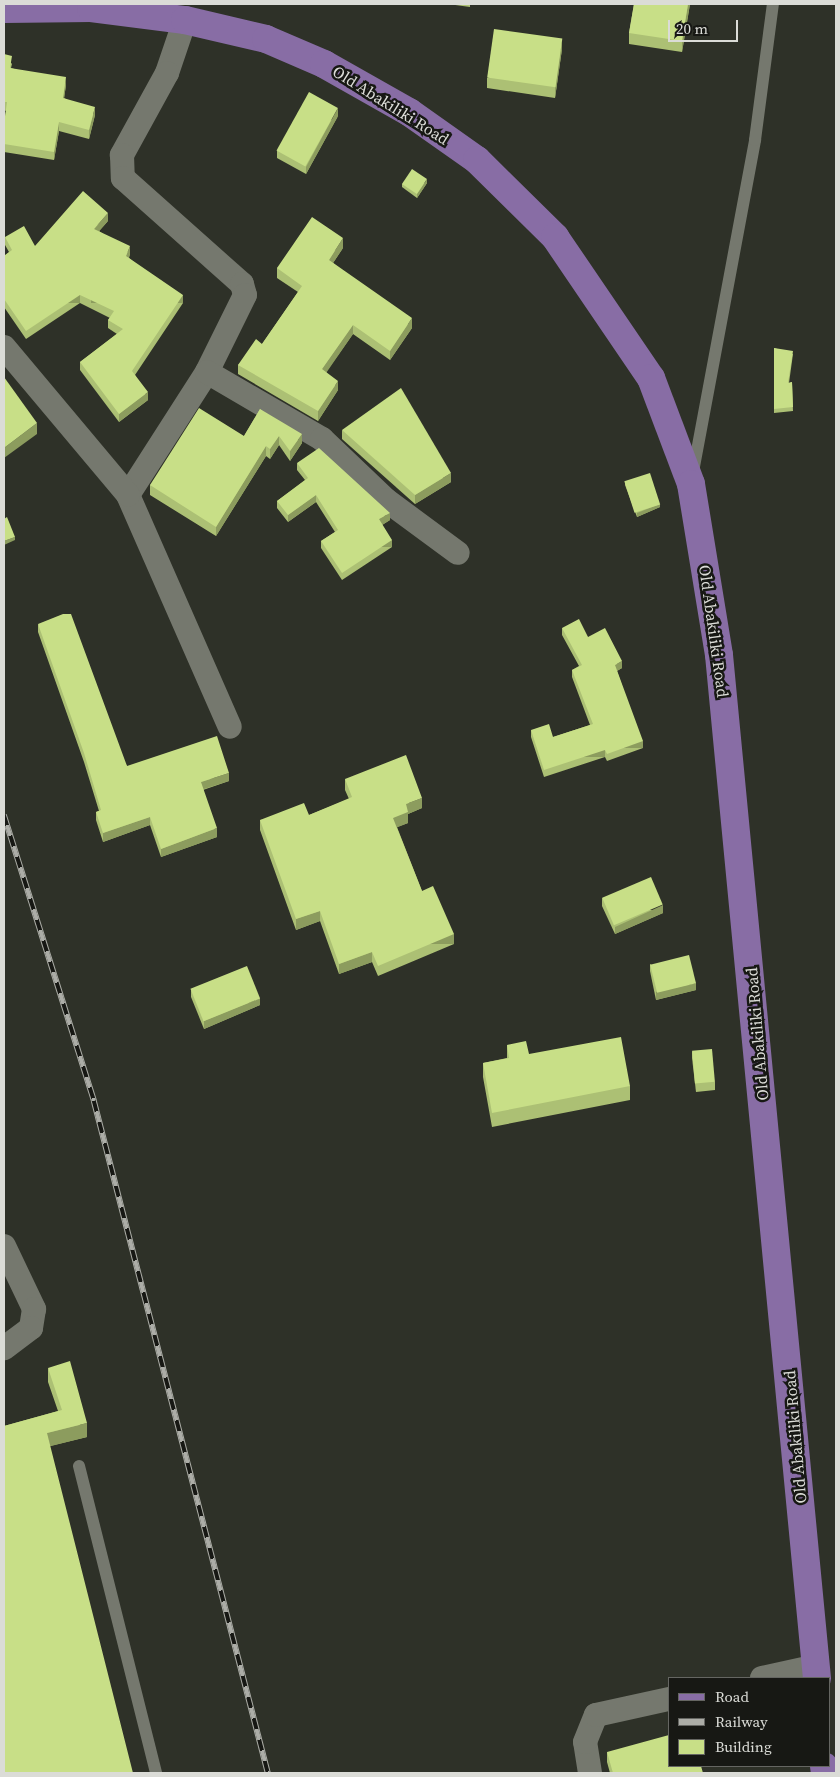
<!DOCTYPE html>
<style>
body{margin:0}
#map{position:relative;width:840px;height:1777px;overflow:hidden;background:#2e3128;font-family:"Source Serif 4",serif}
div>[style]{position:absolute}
.lane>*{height:12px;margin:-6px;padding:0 6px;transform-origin:6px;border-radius:6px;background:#75786e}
.street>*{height:24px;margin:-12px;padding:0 12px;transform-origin:12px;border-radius:12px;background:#75786e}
.primary>*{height:28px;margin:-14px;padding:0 14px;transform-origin:14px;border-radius:14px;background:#886da5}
.rail>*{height:5.5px;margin-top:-2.75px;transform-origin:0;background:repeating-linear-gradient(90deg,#171814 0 11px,#acada7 0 22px);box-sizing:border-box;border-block:1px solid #acada7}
.wall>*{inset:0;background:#acc074}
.shaded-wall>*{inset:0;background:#8c9c5e;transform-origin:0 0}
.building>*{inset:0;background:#c8df87;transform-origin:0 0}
span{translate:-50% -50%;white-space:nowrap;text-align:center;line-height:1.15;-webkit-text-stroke:5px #171814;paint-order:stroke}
.street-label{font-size:16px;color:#dbdcd7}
.frame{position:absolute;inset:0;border:5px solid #dbdcd7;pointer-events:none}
.legend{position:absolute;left:668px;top:1677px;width:162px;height:90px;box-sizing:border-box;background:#171814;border:1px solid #656662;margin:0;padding:6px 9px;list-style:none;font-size:15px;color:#dbdcd7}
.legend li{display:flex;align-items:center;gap:10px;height:25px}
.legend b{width:25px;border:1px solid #656662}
.scale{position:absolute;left:668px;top:20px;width:70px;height:22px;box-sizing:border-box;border:2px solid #dbdcd7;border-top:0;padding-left:6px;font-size:15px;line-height:18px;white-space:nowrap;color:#dbdcd7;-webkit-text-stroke:4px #171814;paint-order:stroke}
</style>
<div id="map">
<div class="lane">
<div style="left:693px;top:472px;width:338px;rotate:-79.4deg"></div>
<div style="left:755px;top:140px;width:137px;rotate:-82.5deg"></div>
<div style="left:79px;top:1466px;width:317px;rotate:75.9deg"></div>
</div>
<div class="street">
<div style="left:185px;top:20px;width:56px;rotate:108.8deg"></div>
<div style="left:167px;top:73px;width:94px;rotate:118.8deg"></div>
<div style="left:122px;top:155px;width:23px;rotate:88deg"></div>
<div style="left:123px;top:178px;width:159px;rotate:41.7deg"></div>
<div style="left:242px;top:284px;width:11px;rotate:75deg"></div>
<div style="left:245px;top:295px;width:86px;rotate:116.3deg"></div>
<div style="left:207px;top:372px;width:146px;rotate:122.7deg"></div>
<div style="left:128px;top:495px;width:253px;rotate:66.3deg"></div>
<div style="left:4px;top:347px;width:193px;rotate:50deg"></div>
<div style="left:207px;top:372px;width:133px;rotate:30.2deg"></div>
<div style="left:322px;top:439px;width:88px;rotate:43.6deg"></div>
<div style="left:386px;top:500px;width:89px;rotate:36.4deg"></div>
<div style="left:4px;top:1246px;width:70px;rotate:64.5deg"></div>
<div style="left:34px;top:1309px;width:19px;rotate:99deg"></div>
<div style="left:31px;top:1328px;width:34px;rotate:143deg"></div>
<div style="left:762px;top:1678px;width:55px;rotate:-12.5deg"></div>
<div style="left:590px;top:1773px;width:31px;rotate:-99deg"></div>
<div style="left:585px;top:1742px;width:29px;rotate:-68deg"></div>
<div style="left:596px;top:1715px;width:75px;rotate:-12.4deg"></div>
</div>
<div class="primary">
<div style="left:4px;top:9px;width:87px;rotate:-0.7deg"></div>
<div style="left:91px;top:8px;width:95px;rotate:7.3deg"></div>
<div style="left:185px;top:20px;width:83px;rotate:13.2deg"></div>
<div style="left:266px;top:39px;width:63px;rotate:23.3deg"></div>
<div style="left:324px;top:64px;width:98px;rotate:29.5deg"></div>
<div style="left:409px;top:112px;width:83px;rotate:35.2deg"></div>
<div style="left:477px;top:160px;width:110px;rotate:44.6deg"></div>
<div style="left:555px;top:237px;width:171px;rotate:55.8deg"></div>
<div style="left:651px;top:378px;width:113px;rotate:69.3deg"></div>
<div style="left:691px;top:484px;width:173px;rotate:80.7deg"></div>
<div style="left:719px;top:655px;width:1028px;rotate:84.53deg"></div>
<div style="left:824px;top:1766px;width:7px;rotate:82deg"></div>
</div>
<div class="rail">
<div style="left:4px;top:815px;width:300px;rotate:72.5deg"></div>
<div style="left:94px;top:1101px;width:694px;rotate:75.48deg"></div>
</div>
<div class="wall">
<div style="clip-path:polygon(448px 4px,470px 4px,470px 7px)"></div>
<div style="clip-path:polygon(634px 4px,690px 4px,682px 52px,629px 44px,629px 33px)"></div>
<div style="clip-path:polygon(562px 49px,555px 98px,487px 88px,487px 78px)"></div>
<div style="clip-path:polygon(4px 54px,12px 64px,11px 68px,66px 85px,64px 98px,95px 115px,89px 139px,59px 131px,54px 160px,4px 152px,4px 124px,6px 111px,4px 110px)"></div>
<div style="clip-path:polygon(338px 116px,306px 174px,277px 158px,277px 151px)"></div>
<div style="clip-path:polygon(427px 183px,417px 198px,402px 187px,402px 184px)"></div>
<div style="clip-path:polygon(108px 221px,99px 231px,130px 254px,129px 258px,183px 303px,135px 375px,148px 400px,119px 422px,80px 370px,80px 362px,117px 334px,108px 328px,108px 320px,110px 318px,80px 303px,26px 339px,4px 307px,4px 256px,9px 252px,5px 245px,5px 237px,35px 246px)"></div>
<div style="clip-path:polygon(343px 248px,333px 263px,412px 328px,390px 360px,353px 334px,326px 372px,338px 390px,318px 421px,238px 374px,238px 365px,262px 344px,298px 292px,277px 278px,277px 268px)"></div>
<div style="clip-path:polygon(774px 348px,793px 354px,789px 383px,792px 382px,793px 411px,774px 413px)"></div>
<div style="clip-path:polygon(260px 409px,302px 443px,290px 461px,279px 445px,270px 459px,266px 456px,216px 536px,150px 495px,150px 485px,244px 436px)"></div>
<div style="clip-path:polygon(342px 430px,451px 482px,415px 504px,342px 439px)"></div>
<div style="clip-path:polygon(297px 463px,390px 520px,382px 525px,392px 547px,342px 580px,321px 548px,321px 541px,335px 532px,316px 502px,288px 522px,277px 508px,277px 501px,305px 480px,297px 470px)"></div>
<div style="clip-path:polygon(625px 482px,660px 507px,637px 517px,625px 485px)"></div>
<div style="clip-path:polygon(38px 624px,127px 766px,229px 781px,203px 790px,217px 837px,161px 857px,150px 825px,103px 842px,96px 820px,96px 812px,99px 811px,84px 762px,38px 632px)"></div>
<div style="clip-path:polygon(562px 628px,588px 637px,622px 668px,617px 671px,643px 748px,607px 761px,605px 757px,544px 777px,531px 737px,531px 730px,553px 737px,590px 725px,572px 677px,572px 670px,579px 666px,562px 635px)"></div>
<div style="clip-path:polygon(345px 779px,422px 808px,408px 814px,408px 823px,397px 827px,422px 891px,454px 944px,378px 976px,372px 962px,339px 974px,320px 921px,296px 930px,260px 830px,260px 820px,309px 815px,349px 799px,345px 790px)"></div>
<div style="clip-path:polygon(602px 898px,663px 913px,615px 934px,602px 906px)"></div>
<div style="clip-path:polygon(650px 964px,696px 990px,656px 1000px,650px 971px)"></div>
<div style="clip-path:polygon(191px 990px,260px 1005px,204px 1029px,191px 997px)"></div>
<div style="clip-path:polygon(507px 1045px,529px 1054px,630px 1086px,630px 1100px,492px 1127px,483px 1077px,483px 1063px,507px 1058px)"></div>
<div style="clip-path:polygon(692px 1051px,715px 1082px,715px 1090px,696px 1092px,692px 1058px)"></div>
<div style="clip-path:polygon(48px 1368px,87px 1437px,50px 1446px,4px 1426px,58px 1411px,48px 1382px)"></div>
<div style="clip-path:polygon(607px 1752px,703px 1773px,610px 1773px,607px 1762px)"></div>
</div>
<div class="shaded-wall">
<div style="clip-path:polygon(688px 4px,690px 4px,682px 52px,682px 41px)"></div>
<div style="clip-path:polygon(562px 39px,562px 49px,555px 98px,555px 87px)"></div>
<div style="clip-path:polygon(66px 77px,66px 85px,63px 106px,63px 98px)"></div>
<div style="clip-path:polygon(95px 107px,95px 115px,89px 139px,89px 130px)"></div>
<div style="clip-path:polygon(338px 108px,338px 116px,306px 174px,306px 167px)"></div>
<div style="clip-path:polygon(59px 122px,59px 131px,54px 160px,54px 152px)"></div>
<div style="clip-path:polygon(427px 179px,427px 183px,417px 198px,417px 194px)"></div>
<div style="clip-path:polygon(108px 213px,108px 221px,94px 237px,94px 229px)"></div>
<div style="clip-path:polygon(343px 238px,343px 248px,329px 269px,329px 260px)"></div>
<div style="clip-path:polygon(130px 246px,130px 254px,126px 264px,126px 256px)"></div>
<div style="left:80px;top:295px;width:8px;height:65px;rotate:90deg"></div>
<div style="left:183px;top:295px;width:8px;height:92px;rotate:90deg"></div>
<div style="clip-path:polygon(412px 318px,412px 328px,390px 360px,390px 351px)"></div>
<div style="clip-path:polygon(353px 325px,353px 334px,322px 379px,322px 369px)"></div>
<div style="clip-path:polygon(338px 381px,338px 390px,318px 421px,318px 411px)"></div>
<div style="clip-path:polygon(148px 392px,148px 400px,119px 422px,119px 414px)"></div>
<div style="clip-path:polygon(37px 423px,37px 434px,4px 458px,4px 448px)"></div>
<div style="clip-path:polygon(302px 434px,302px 443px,290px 461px,290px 451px)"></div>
<div style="clip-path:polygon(279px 436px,279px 445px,270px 459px,270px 449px)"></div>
<div style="clip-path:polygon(266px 446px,266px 456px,216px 536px,216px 527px)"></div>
<div style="clip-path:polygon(451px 473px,451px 482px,415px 504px,415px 495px)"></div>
<div style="clip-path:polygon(316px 495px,316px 502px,288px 522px,288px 515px)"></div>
<div style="clip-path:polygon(660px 504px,660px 507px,637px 517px,637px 513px)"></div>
<div style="clip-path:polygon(390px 513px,390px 520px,379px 527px,379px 519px)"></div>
<div style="clip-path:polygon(15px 537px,15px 540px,4px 545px,4px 541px)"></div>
<div style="left:392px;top:540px;width:7px;height:60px;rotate:90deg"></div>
<div style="clip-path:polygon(622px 661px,622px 668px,615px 672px,615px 665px)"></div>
<div style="left:643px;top:741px;width:7px;height:38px;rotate:90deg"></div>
<div style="left:605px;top:750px;width:7px;height:64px;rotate:90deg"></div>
<div style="clip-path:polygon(229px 773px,229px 781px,201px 790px,201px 782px)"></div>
<div style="clip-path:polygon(422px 798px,422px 808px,408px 814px,408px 823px,393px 829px,393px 818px,406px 804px)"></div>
<div style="clip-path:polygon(150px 817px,150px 825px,103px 842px,103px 833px)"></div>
<div style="clip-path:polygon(217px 828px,217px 837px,161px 857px,161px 849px)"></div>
<div style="clip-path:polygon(663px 905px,663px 913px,615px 934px,615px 927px)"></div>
<div style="clip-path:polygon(320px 911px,320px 921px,296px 930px,296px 919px)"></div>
<div style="left:454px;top:934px;width:10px;height:82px;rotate:90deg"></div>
<div style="clip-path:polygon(372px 952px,372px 962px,339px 974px,339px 964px)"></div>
<div style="clip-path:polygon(696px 983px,696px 990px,656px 1000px,656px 992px)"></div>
<div style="clip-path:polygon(260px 998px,260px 1005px,204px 1029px,204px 1021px)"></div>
<div style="clip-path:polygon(87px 1423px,87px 1437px,47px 1447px,47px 1433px)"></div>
</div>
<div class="building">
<div style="clip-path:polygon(634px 4px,688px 4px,682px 41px,629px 33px)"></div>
<div style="left:494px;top:29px;width:69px;height:49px;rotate:8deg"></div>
<div style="clip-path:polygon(4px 54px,12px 56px,10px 68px,66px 77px,63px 98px,95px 107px,89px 130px,59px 122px,54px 152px,4px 144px,4px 124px,7px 102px,4px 102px)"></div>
<div style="left:309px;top:92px;width:33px;height:67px;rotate:29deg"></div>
<div style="left:412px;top:169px;width:18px;height:18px;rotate:34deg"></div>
<div style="clip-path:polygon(83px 191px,108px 213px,94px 229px,130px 246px,126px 256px,183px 295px,132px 371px,148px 392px,119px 414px,80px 362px,123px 329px,108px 320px,114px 311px,80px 295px,26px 331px,4px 299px,4px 256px,12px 250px,5px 237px,24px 226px,35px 246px)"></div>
<div style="clip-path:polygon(312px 217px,343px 238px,329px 260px,412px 318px,390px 351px,353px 325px,322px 369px,338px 381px,318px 411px,238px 365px,256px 339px,262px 344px,302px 286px,277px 268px)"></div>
<div style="clip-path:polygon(774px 348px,793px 351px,788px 383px,792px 382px,793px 407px,774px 409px)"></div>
<div style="clip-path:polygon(4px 377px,37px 423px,4px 448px)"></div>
<div style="clip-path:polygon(401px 388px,451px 473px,415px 495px,342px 430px)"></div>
<div style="clip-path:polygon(199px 408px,244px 436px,260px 409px,302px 434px,290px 451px,279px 436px,270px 449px,266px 446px,216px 527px,150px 485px)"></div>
<div style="clip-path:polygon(319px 448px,390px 513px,379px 519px,392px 540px,342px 573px,321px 541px,338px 530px,316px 495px,288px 515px,277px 501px,308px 478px,297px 463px)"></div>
<div style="left:650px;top:473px;width:33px;height:27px;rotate:72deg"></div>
<div style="clip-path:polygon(7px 517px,15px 537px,4px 541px,4px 519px)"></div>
<div style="clip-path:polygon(63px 614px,71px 614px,127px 766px,217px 736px,229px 773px,201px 782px,217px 828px,161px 849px,150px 817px,103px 833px,96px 812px,101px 810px,84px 753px,38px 624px)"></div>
<div style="clip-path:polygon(579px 619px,588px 637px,605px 628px,622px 661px,615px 665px,643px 741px,607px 754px,605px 750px,544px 770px,531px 730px,549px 724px,553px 737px,593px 724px,572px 670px,582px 665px,562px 628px)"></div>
<div style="clip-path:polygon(406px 755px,422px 798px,406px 804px,408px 812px,393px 818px,422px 891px,433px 886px,454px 934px,378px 966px,372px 952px,339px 964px,320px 911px,296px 919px,260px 820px,304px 803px,309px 815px,352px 797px,345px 779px)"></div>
<div style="left:651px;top:877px;width:30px;height:53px;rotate:67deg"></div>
<div style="left:689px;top:955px;width:29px;height:40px;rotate:76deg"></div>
<div style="left:247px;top:966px;width:35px;height:61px;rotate:68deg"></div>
<div style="clip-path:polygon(621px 1037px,630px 1086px,492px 1113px,483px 1063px,509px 1058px,507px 1045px,526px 1041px,529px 1054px)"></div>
<div style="left:712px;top:1049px;width:33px;height:20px;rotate:85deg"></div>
<div style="clip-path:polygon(70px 1361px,87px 1423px,47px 1433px,133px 1773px,4px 1773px,4px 1426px,62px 1410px,48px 1368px)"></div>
<div style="clip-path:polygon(669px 1735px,669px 1766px,701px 1766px,703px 1773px,613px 1773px,607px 1752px)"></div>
</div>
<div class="street-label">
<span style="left:391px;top:105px;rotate:32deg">Old Abakiliki Road</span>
<span style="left:714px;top:631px;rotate:82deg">Old Abakiliki Road</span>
<span style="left:757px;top:1034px;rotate:-95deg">Old Abakiliki Road</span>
<span style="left:795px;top:1437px;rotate:-95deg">Old Abakiliki Road</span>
</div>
<div class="frame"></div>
<ul class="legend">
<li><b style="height:6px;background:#886da5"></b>Road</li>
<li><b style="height:6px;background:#acada7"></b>Railway</li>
<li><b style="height:14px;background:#c8df87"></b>Building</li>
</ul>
<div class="scale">20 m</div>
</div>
